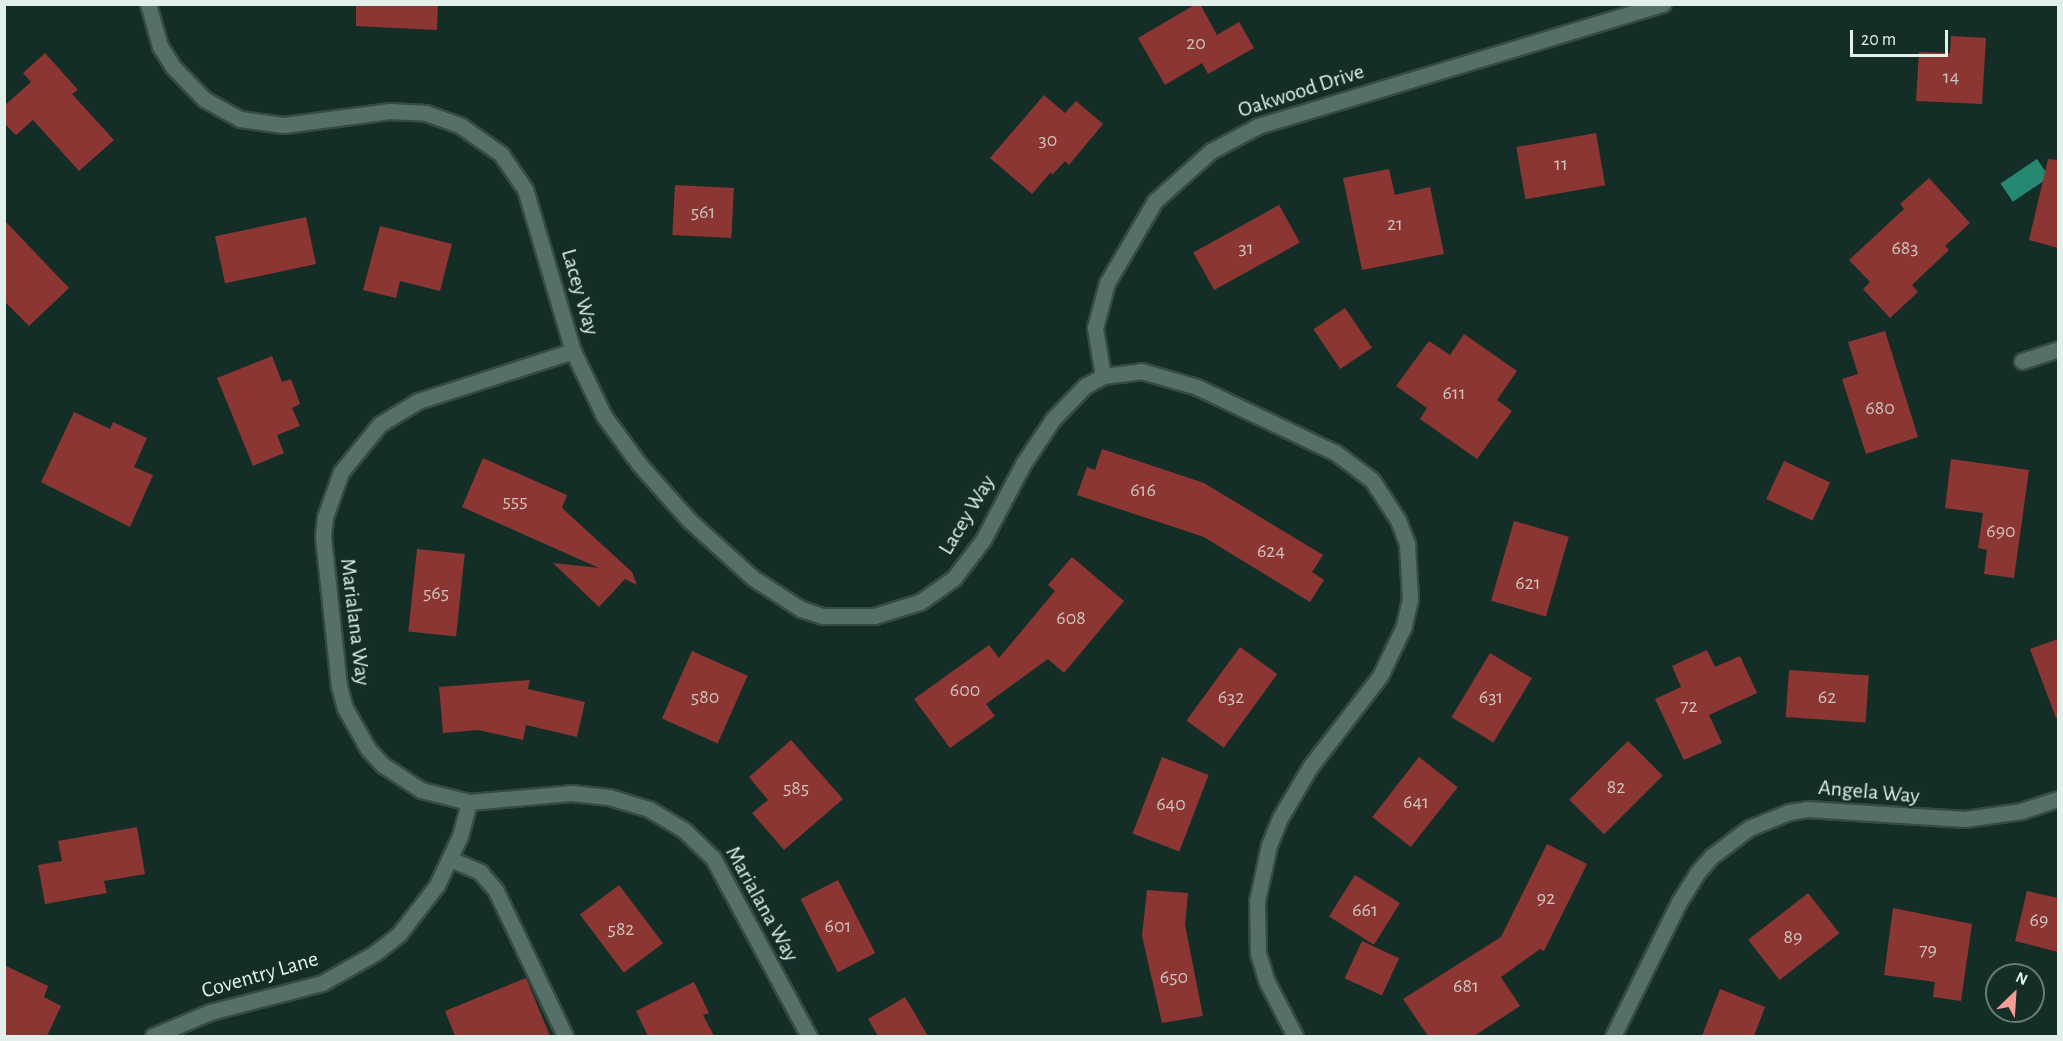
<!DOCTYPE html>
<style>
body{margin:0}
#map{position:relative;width:2063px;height:1041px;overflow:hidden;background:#152d27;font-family:"Alegreya Sans",sans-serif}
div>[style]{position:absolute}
.water>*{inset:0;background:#258873;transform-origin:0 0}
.building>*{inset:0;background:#8c3633;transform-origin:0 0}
.roads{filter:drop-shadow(2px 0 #364a45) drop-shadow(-2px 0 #364a45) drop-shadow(0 2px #364a45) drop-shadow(0 -2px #364a45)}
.service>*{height:15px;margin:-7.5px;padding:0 7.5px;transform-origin:7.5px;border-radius:7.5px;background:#567069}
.minor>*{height:15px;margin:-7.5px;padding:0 7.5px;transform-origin:7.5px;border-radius:7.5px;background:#567069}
.tertiary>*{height:15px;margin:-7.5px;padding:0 7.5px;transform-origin:7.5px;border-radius:7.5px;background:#567069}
span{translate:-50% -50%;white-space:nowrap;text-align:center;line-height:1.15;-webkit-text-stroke:4.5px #152d27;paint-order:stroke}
.number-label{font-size:20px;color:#ccc2bd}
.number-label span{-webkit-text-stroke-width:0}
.street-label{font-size:22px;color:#e2f0eb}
.frame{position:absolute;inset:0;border:6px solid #e2f0eb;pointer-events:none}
.north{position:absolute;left:1985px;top:963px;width:60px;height:60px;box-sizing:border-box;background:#152d27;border:2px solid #677b75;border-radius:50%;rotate:25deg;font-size:16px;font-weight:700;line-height:24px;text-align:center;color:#e2f0eb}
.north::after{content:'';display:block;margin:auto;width:21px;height:27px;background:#f59c95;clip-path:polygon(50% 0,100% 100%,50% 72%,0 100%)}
.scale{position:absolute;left:1850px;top:30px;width:98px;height:27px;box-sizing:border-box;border:3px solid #e2f0eb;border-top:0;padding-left:8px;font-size:18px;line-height:21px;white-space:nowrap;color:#e2f0eb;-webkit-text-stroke:4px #152d27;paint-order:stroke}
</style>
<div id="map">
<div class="water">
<div style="left:2037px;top:159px;width:22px;height:44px;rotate:56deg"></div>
</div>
<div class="building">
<div style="clip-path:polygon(356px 4px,438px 4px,437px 30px,356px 26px)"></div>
<div style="clip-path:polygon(1196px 4px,1200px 4px,1217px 35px,1239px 22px,1254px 48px,1208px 74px,1202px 63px,1165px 85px,1138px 38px)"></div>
<div style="clip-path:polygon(1951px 36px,1986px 38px,1982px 104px,1916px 101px,1919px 52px,1950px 53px)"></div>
<div style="clip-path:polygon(45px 53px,78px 90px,72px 94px,114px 140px,79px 171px,33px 120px,16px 135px,4px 123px,4px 106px,31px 82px,23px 73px)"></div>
<div style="clip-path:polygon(1044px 95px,1065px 113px,1076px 101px,1103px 124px,1069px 165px,1065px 161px,1052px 175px,1051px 172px,1032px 194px,990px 158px)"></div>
<div style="left:1596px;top:133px;width:53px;height:81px;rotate:80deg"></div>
<div style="clip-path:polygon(2048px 159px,2058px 160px,2058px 248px,2029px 240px)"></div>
<div style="clip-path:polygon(1389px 169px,1395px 195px,1430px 187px,1444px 254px,1362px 270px,1343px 178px)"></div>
<div style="clip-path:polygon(1929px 178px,1970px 223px,1945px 246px,1949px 250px,1912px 285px,1918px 292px,1890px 318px,1863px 289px,1870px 282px,1849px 260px,1904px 209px,1900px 204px)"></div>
<div style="left:675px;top:185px;width:59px;height:50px;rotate:3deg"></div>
<div style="left:1279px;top:205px;width:43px;height:98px;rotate:61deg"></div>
<div style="left:306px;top:217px;width:48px;height:93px;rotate:78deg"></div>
<div style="clip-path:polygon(4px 220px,69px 288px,29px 326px,4px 301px)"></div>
<div style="clip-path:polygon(380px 226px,452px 244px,440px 291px,400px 281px,396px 298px,363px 290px)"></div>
<div style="left:1345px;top:308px;width:48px;height:38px;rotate:56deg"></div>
<div style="clip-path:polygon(1885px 331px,1918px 437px,1866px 454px,1842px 379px,1858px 374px,1848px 342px)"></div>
<div style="clip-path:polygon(1464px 334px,1517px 371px,1497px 400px,1512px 411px,1477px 459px,1420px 419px,1427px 408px,1396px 386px,1429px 341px,1450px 355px)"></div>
<div style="clip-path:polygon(272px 356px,282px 382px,291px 379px,300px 404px,292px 408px,300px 426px,277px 435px,284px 453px,253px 466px,217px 378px)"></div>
<div style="clip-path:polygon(74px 412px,110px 429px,113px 422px,147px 438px,134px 467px,153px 475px,130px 527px,41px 482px)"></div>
<div style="clip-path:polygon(1102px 449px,1204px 483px,1323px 555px,1312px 572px,1324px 580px,1310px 602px,1204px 537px,1077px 495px,1087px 467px,1095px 470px)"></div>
<div style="clip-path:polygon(483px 458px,567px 495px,562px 508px,632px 572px,637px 585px,625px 579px,599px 607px,553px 563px,599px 568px,462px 507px)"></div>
<div style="clip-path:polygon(1951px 459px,2029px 470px,2014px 578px,1984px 574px,1987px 550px,1978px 548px,1983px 513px,1945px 508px)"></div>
<div style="left:1784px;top:461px;width:51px;height:42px;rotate:25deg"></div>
<div style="left:1514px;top:521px;width:57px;height:83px;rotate:16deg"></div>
<div style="left:417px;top:549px;width:48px;height:83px;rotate:6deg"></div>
<div style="clip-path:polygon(1072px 557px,1124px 601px,1064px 673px,1048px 659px,986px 704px,995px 716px,950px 748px,914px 699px,989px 645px,999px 658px,1055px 591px,1048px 585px)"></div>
<div style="clip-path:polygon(2058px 639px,2058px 717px,2056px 718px,2030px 649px)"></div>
<div style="left:1240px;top:647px;width:46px;height:91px;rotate:36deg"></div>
<div style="clip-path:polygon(1707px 650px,1715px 667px,1740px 656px,1757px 693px,1709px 715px,1722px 743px,1684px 760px,1655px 699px,1681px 687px,1672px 666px)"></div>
<div style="left:692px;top:651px;width:61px;height:74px;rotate:24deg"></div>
<div style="left:1490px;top:653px;width:49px;height:75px;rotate:31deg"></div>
<div style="left:1789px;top:670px;width:80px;height:47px;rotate:4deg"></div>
<div style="clip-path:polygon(530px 680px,528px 689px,585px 702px,577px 737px,526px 725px,523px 740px,478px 730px,443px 733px,439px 687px)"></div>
<div style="clip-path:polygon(791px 740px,843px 799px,784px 850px,752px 813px,768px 800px,749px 777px)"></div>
<div style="left:1628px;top:741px;width:49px;height:83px;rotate:45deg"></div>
<div style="left:1162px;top:757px;width:50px;height:82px;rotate:21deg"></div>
<div style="left:1419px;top:757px;width:49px;height:76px;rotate:38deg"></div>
<div style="clip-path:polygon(137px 827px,145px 874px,104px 881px,107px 893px,45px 904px,38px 865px,62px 861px,58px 841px)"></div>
<div style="clip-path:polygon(1547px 844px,1587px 864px,1544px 951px,1540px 949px,1501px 977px,1520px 1006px,1474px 1036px,1428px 1036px,1403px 999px,1501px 937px)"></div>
<div style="left:1355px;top:875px;width:53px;height:49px;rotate:32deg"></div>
<div style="left:838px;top:880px;width:82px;height:42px;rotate:63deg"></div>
<div style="left:619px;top:885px;width:73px;height:49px;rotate:53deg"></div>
<div style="clip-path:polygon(1147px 890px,1188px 893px,1185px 925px,1203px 1016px,1162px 1023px,1142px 936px)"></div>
<div style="clip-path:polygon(2027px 891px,2058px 898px,2058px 952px,2015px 941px)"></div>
<div style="left:1808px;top:893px;width:51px;height:76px;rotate:52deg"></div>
<div style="clip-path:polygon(1893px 908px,1972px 924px,1961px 1001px,1933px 997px,1935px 982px,1884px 975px)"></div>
<div style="left:1362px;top:941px;width:41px;height:41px;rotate:25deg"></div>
<div style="clip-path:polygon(4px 965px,48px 986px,44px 997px,61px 1006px,47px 1036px,4px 1036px)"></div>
<div style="clip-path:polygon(526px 978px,550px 1036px,455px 1036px,445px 1011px)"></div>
<div style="clip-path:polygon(694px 982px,709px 1013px,703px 1015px,714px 1036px,648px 1036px,636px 1011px)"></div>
<div style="clip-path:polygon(1720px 989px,1765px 1007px,1754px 1036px,1702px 1036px)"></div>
<div style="clip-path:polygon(905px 997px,928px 1036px,878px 1036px,868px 1019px)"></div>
</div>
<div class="roads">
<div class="service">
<div style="left:450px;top:859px;width:33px;rotate:23deg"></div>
<div style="left:480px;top:872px;width:23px;rotate:49deg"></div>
<div style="left:495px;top:889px;width:163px;rotate:64.5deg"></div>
</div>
<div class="minor">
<div style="left:573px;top:351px;width:163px;rotate:162.1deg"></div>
<div style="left:418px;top:401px;width:44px;rotate:148.8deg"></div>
<div style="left:380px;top:424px;width:62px;rotate:129.1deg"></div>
<div style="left:341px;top:472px;width:48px;rotate:109.6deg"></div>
<div style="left:325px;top:517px;width:20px;rotate:96deg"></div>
<div style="left:323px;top:537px;width:150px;rotate:83.9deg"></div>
<div style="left:339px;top:686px;width:23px;rotate:75deg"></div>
<div style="left:345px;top:708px;width:47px;rotate:60.7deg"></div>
<div style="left:368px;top:749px;width:22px;rotate:47deg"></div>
<div style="left:383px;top:765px;width:45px;rotate:33.3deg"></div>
<div style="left:421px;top:790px;width:49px;rotate:14deg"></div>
<div style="left:469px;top:802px;width:102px;rotate:-5deg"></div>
<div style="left:571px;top:793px;width:38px;rotate:6deg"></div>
<div style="left:609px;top:797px;width:42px;rotate:16.7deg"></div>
<div style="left:649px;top:809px;width:41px;rotate:31deg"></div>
<div style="left:684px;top:830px;width:40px;rotate:44deg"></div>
<div style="left:713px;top:858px;width:202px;rotate:61.7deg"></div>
<div style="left:2022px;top:361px;width:38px;rotate:-18deg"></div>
<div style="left:1103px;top:376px;width:49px;rotate:-99.5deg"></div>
<div style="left:1095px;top:328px;width:47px;rotate:-75.1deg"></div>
<div style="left:1107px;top:283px;width:95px;rotate:-59.7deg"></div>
<div style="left:1155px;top:201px;width:75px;rotate:-41.8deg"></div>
<div style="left:1211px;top:151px;width:53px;rotate:-28deg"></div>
<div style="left:1258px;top:126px;width:423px;rotate:-16.8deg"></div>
<div style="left:153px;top:1036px;width:62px;rotate:-22.8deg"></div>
<div style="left:210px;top:1012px;width:116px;rotate:-14.5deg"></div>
<div style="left:322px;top:983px;width:61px;rotate:-29.5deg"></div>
<div style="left:375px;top:953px;width:31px;rotate:-38deg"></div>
<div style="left:399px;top:934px;width:62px;rotate:-52.2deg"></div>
<div style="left:437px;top:885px;width:54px;rotate:-64.9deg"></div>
<div style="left:460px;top:836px;width:35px;rotate:-75deg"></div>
<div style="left:1613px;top:1036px;width:149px;rotate:-63.8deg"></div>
<div style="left:1679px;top:902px;width:34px;rotate:-58deg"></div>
<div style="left:1697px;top:873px;width:23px;rotate:-49deg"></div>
<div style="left:1712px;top:856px;width:46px;rotate:-37.1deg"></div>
<div style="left:1749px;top:828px;width:43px;rotate:-21.8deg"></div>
<div style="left:1789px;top:812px;width:18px;rotate:-9deg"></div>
<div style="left:1807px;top:809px;width:158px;rotate:3.6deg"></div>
<div style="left:1965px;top:819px;width:57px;rotate:-8.1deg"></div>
<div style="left:2021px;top:811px;width:39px;rotate:-18deg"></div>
</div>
<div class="tertiary">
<div style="left:148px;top:4px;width:44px;rotate:74.1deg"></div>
<div style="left:160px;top:46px;width:25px;rotate:58deg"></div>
<div style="left:173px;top:67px;width:45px;rotate:45.9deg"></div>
<div style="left:204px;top:99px;width:41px;rotate:29.1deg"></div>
<div style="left:240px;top:119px;width:44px;rotate:7.8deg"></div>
<div style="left:284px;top:125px;width:107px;rotate:-7.5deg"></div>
<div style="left:390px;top:111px;width:36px;rotate:3deg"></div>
<div style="left:426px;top:113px;width:37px;rotate:20deg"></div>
<div style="left:461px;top:126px;width:49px;rotate:35deg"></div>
<div style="left:501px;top:154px;width:42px;rotate:55.6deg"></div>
<div style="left:525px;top:189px;width:169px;rotate:73.5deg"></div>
<div style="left:573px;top:351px;width:72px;rotate:64.5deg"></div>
<div style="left:604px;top:416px;width:59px;rotate:53.9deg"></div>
<div style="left:639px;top:464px;width:75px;rotate:48.2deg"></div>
<div style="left:689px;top:520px;width:86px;rotate:42.2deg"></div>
<div style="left:753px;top:578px;width:57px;rotate:32.9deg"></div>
<div style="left:801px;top:609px;width:23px;rotate:18deg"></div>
<div style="left:823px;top:616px;width:51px"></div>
<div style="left:874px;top:616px;width:48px;rotate:-16.9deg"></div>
<div style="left:920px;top:602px;width:42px;rotate:-35.2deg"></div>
<div style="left:954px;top:578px;width:48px;rotate:-52.7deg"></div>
<div style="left:983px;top:540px;width:86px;rotate:-62.2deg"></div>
<div style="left:1023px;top:464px;width:54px;rotate:-56.3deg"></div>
<div style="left:1053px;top:419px;width:46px;rotate:-45.9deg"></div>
<div style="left:1085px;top:386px;width:21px;rotate:-29deg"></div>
<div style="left:1103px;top:376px;width:38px;rotate:-7deg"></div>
<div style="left:1141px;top:371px;width:58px;rotate:15.9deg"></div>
<div style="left:1197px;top:387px;width:154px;rotate:25.4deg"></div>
<div style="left:1336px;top:453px;width:45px;rotate:36.9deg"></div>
<div style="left:1372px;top:480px;width:48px;rotate:57deg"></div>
<div style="left:1398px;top:520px;width:26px;rotate:69deg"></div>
<div style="left:1407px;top:544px;width:55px;rotate:86.9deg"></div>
<div style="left:1410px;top:599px;width:28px;rotate:103deg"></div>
<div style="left:1404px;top:626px;width:55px;rotate:115.6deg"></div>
<div style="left:1380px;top:676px;width:115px;rotate:127.6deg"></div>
<div style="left:1310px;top:767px;width:59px;rotate:120.5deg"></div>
<div style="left:1280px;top:818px;width:29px;rotate:112deg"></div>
<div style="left:1269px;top:845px;width:57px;rotate:102.1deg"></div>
<div style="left:1257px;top:901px;width:52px;rotate:88.9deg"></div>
<div style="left:1258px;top:953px;width:28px;rotate:73deg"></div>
<div style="left:1266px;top:980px;width:63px;rotate:62.6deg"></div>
</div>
</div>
<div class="number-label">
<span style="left:1196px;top:43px">20</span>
<span style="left:1951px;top:77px">14</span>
<span style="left:1048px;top:140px">30</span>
<span style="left:1561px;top:164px">11</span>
<span style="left:703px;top:212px">561</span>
<span style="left:1395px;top:224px">21</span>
<span style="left:1246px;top:248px">31</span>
<span style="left:1905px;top:248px">683</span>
<span style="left:1454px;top:393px">611</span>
<span style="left:1880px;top:408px">680</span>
<span style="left:1143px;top:490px">616</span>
<span style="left:515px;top:501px">555</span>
<span style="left:2001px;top:531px">690</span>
<span style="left:1271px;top:551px">624</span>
<span style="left:1528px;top:583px">621</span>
<span style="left:436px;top:593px">565</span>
<span style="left:1071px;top:618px">608</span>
<span style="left:965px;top:690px">600</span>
<span style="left:705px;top:697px">580</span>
<span style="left:1231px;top:697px">632</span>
<span style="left:1491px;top:697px">631</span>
<span style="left:1827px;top:697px">62</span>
<span style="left:1689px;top:706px">72</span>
<span style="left:1616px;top:787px">82</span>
<span style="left:796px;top:788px">585</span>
<span style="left:1416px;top:802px">641</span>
<span style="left:1171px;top:804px">640</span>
<span style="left:1546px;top:898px">92</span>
<span style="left:1365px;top:910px">661</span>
<span style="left:2039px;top:920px">69</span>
<span style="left:838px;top:926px">601</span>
<span style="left:621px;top:929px">582</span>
<span style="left:1793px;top:937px">89</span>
<span style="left:1928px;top:950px">79</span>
<span style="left:1174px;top:977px">650</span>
<span style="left:1466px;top:986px">681</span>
</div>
<div class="street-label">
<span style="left:1301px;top:91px;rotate:-18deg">Oakwood Drive</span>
<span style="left:580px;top:292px;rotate:74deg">Lacey Way</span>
<span style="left:967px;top:515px;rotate:-59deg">Lacey Way</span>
<span style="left:355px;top:622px;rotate:83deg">Marialana Way</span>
<span style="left:1869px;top:792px;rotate:5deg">Angela Way</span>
<span style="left:762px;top:904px;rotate:61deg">Marialana Way</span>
<span style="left:260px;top:975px;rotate:-16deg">Coventry Lane</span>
</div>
<div class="frame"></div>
<div class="north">N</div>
<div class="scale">20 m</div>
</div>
